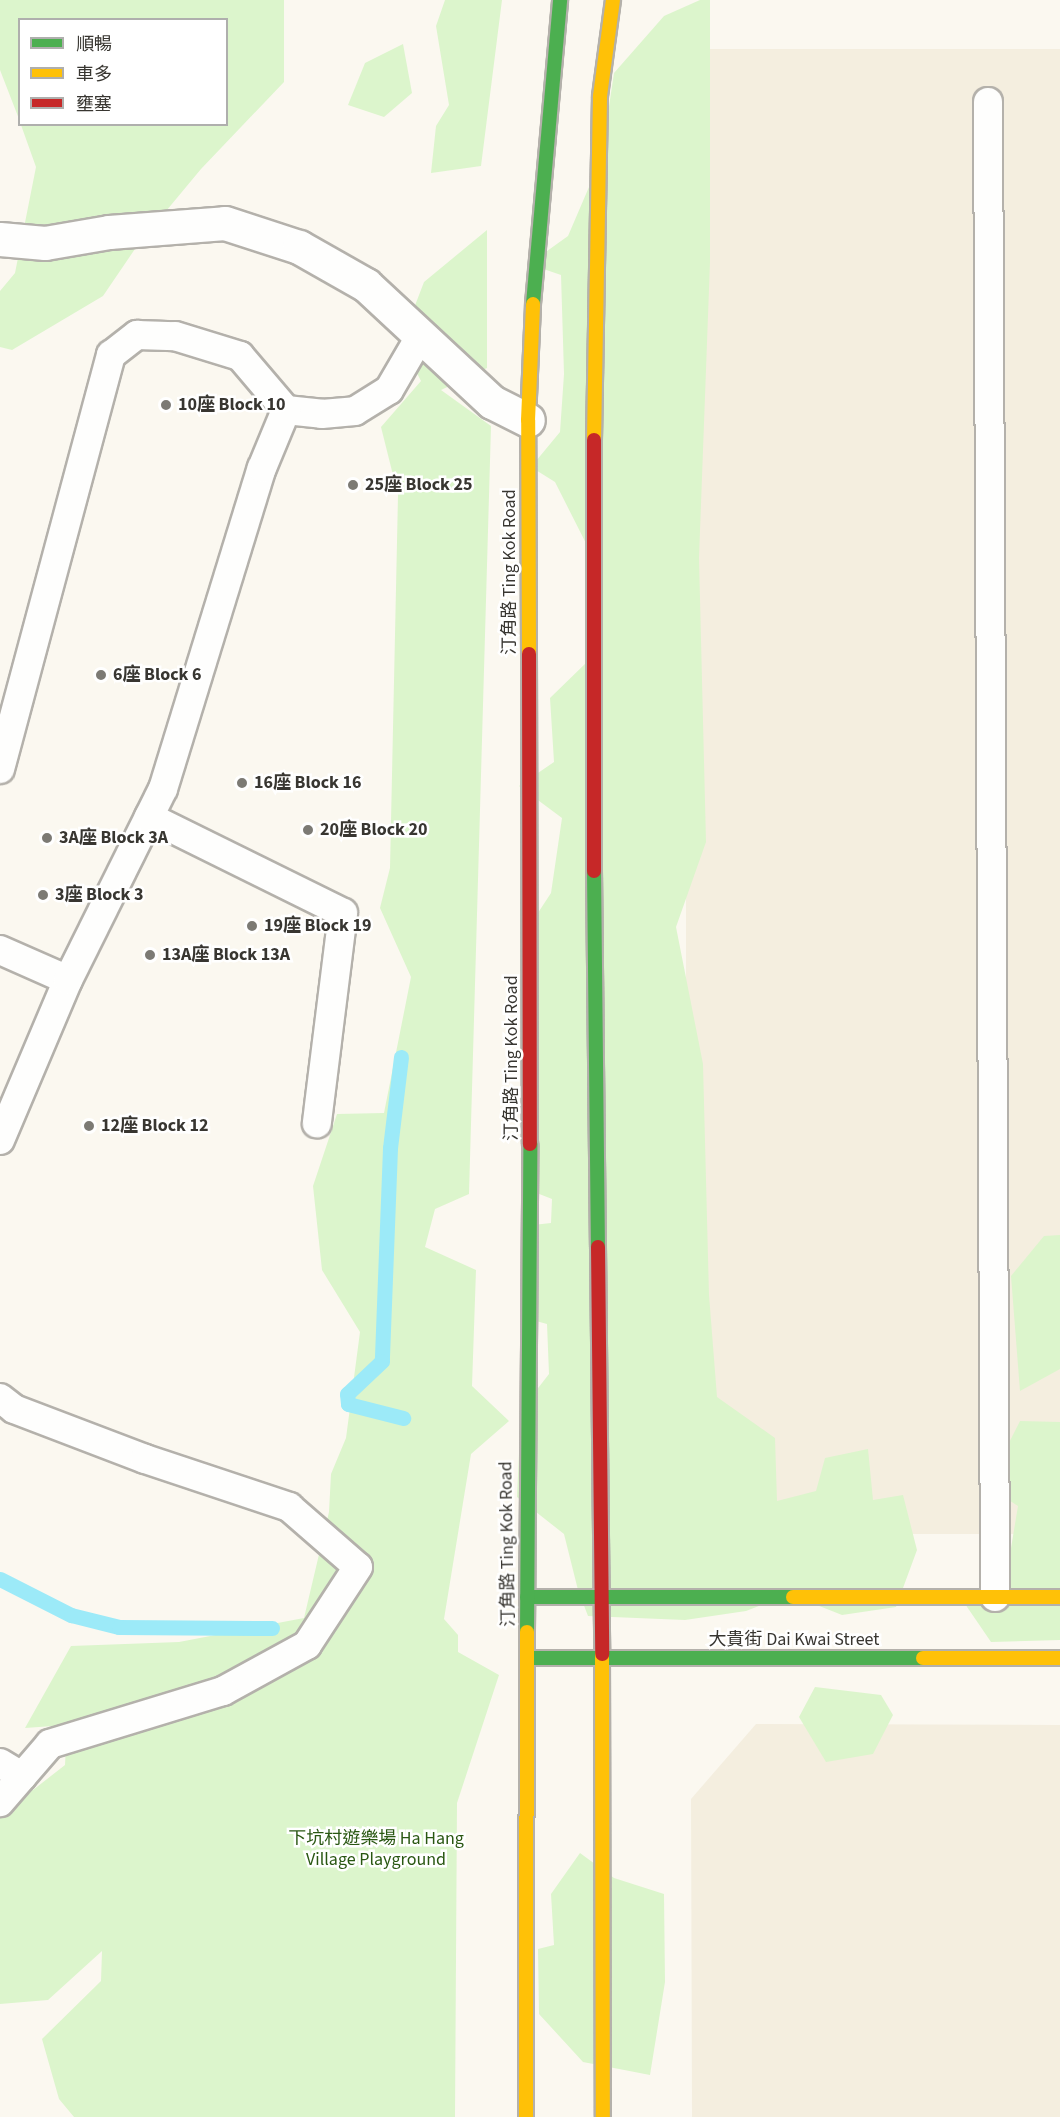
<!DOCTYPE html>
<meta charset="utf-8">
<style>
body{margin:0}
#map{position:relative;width:1060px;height:2117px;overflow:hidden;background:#fbf8f0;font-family:"Source Sans 3","Noto Sans TC",sans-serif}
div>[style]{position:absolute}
.built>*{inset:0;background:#f4eedf}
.green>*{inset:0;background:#dcf5cc}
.stream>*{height:15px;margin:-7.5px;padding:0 7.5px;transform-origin:7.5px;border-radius:7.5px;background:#9ceaf8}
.roads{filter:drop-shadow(2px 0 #b4b1ab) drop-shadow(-2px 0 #b4b1ab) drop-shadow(0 2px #b4b1ab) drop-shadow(0 -2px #b4b1ab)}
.lane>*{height:28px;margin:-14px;padding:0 14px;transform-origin:14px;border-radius:14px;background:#fefefd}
.street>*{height:33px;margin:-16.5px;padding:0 16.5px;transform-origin:16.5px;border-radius:16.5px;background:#fefefd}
.fast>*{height:14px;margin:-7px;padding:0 7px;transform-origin:7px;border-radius:7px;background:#4caf50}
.slow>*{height:14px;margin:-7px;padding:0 7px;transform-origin:7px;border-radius:7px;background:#ffc107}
.jam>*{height:14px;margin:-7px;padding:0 7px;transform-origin:7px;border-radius:7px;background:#c62828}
.dots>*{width:16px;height:16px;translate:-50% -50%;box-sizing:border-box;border:3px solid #fff;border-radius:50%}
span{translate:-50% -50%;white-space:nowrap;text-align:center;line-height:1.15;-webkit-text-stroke:5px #fff;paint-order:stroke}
.poi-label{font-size:18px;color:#383631;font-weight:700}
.left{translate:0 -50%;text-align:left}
.street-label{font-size:18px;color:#383631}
.park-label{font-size:18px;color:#295712}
.legend{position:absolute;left:18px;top:18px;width:210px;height:108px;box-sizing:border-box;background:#fff;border:2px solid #afafad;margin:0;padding:8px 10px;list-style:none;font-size:18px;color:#383631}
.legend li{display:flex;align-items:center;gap:12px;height:30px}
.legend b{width:30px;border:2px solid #afafad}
</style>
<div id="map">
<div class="built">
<div style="clip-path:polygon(686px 49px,1060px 49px,1060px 1534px,752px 1534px,686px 1457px)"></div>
<div style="clip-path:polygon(756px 1724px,1060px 1725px,1060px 2117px,692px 2117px,691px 1799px)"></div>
</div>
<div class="green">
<div style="clip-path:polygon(0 0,284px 0,284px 82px,201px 169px,137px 246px,103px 296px,12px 350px,0 347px,0 291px,15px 273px,36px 167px,21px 125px,226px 124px,226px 20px,20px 20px,19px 119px,0 70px)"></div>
<div style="clip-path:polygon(445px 0,502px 0,481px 166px,431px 173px,436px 126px,449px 105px,436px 26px)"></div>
<div style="clip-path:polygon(700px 0,710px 0,710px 262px,699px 558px,706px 842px,676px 927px,703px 1064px,709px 1295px,717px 1397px,775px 1438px,777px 1501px,816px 1491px,825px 1458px,868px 1449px,873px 1500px,903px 1495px,917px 1550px,896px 1607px,842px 1615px,789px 1594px,746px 1611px,685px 1620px,588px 1616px,578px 1590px,564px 1534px,517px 1497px,521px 1410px,549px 1374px,547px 1324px,525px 1318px,524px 1226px,551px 1223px,552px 1199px,524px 1188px,528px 928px,551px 893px,562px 818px,519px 786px,554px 762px,550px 698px,588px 661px,601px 573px,555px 482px,531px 467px,560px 432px,564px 374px,561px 275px,529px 264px,568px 236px,601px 159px,614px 73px,664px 16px)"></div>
<div style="clip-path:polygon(403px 44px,412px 93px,384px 117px,348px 105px,365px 63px)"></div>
<div style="clip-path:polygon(487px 230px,487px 368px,441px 390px,491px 426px,469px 1194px,435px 1209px,425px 1247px,476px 1270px,472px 1386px,509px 1421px,471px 1454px,444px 1619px,458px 1635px,458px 1652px,499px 1675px,457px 1803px,455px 2117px,74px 2117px,59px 2099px,42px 2039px,101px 1981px,102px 1951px,48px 2000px,0 2004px,0 1794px,33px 1790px,65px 1765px,67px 1725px,25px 1728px,71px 1646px,179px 1642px,304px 1618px,329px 1512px,331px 1474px,346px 1438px,360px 1332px,322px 1270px,313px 1186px,337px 1114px,384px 1113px,411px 977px,380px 908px,390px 868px,398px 495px,381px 427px,421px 381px,401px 342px,424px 282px)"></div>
<div style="clip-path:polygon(1060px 1235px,1060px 1369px,1020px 1391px,1011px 1276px,1044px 1236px)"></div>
<div style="clip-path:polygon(1020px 1421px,1060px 1422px,1060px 1640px,991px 1642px,963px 1601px,1007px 1572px,1018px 1506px,987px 1486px)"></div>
<div style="clip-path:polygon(815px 1687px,881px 1695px,893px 1715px,873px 1754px,826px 1762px,799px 1717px)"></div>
<div style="clip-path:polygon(580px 1853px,614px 1878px,664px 1894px,665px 1982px,650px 2075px,583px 2062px,539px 2014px,538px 1949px,554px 1945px,551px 1894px)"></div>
</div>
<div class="stream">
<div style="left:401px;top:1057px;width:92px;rotate:96.9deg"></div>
<div style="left:390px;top:1148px;width:213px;rotate:92.2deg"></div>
<div style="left:382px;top:1361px;width:48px;rotate:136.7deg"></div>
<div style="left:347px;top:1394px;width:10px;rotate:84deg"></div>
<div style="left:348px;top:1404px;width:57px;rotate:14.3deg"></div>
<div style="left:0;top:1579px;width:80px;rotate:26.9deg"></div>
<div style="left:71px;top:1615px;width:49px;rotate:14deg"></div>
<div style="left:119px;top:1627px;width:153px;rotate:0.4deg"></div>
</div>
<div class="roads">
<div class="lane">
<div style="left:988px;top:102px;width:1495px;rotate:89.73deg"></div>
<div style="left:0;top:769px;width:429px;rotate:-75deg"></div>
<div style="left:111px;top:355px;width:33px;rotate:-38deg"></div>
<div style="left:137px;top:335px;width:38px;rotate:2deg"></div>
<div style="left:175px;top:336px;width:68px;rotate:17.1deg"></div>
<div style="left:240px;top:356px;width:71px;rotate:49.6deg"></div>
<div style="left:286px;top:410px;width:36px;rotate:6deg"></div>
<div style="left:322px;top:414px;width:33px;rotate:-5deg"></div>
<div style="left:355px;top:411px;width:40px;rotate:-32deg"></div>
<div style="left:389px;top:390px;width:64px;rotate:-59.8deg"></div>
<div style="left:149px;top:817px;width:216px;rotate:26.3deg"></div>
<div style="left:343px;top:913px;width:212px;rotate:97.1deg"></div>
<div style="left:0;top:950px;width:74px;rotate:23.8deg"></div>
<div style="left:0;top:1140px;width:174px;rotate:-67deg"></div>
<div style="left:68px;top:980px;width:213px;rotate:-63.6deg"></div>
<div style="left:163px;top:789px;width:336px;rotate:-72.9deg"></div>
<div style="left:262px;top:468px;width:63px;rotate:-67.5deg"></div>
<div style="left:0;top:1398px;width:18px;rotate:38deg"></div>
<div style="left:14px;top:1409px;width:140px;rotate:20.9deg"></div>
<div style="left:145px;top:1459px;width:152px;rotate:18.4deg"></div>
<div style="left:289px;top:1507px;width:91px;rotate:41deg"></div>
<div style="left:358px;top:1567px;width:93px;rotate:123.2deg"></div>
<div style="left:307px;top:1645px;width:96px;rotate:151.3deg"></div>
<div style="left:223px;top:1691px;width:181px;rotate:163deg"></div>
<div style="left:50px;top:1744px;width:77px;rotate:130.8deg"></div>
<div style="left:0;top:1763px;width:26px;rotate:31deg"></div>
</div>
<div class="street">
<div style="left:0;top:239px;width:45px;rotate:5.1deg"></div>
<div style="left:45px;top:243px;width:65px;rotate:-9.8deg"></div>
<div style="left:109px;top:232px;width:116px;rotate:-4.4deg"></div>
<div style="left:225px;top:223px;width:78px;rotate:18deg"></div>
<div style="left:299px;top:247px;width:77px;rotate:29.6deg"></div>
<div style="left:366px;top:285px;width:172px;rotate:42.9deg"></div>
<div style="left:492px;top:402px;width:40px;rotate:26.6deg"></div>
</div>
<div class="fast">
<div style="left:533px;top:304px;width:305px;rotate:-84.9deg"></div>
<div style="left:594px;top:871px;width:376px;rotate:89.4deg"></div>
<div style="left:527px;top:1597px;width:266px"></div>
<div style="left:527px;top:1632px;width:488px;rotate:-89.6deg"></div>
<div style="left:527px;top:1658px;width:396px"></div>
</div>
<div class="slow">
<div style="left:594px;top:440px;width:344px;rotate:-89deg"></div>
<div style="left:600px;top:96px;width:97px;rotate:-82.3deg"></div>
<div style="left:529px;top:654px;width:234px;rotate:-90.2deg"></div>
<div style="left:528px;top:420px;width:116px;rotate:-87.5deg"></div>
<div style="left:793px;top:1597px;width:267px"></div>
<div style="left:602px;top:1654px;width:463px;rotate:89.9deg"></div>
<div style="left:923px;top:1658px;width:137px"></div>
<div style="left:526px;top:2117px;width:485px;rotate:-89.9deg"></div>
</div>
<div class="jam">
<div style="left:594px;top:440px;width:431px;rotate:90deg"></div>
<div style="left:529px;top:654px;width:490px;rotate:89.9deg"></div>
<div style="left:598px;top:1247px;width:407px;rotate:89.4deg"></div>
</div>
</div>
<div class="dots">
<div style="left:166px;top:405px;background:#7c7a74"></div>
<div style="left:353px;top:485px;background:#7c7a74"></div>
<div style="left:101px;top:675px;background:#7c7a74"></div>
<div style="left:242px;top:783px;background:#7c7a74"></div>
<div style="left:308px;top:830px;background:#7c7a74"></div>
<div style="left:47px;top:838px;background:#7c7a74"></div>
<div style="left:43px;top:895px;background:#7c7a74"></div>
<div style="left:252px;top:926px;background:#7c7a74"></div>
<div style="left:150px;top:955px;background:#7c7a74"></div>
<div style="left:89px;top:1126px;background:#7c7a74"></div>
</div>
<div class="poi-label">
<span class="left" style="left:178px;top:405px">10座 Block 10</span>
<span class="left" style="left:365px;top:485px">25座 Block 25</span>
<span class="left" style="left:113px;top:675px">6座 Block 6</span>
<span class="left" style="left:254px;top:783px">16座 Block 16</span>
<span class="left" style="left:320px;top:830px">20座 Block 20</span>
<span class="left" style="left:59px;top:838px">3A座 Block 3A</span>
<span class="left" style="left:55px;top:895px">3座 Block 3</span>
<span class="left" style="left:264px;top:926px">19座 Block 19</span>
<span class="left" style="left:162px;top:955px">13A座 Block 13A</span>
<span class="left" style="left:101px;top:1126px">12座 Block 12</span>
</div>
<div class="street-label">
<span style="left:510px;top:572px;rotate:-90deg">汀角路 Ting Kok Road</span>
<span style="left:512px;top:1058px;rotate:-90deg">汀角路 Ting Kok Road</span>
<span style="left:508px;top:1544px;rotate:-91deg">汀角路 Ting Kok Road</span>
<span style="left:794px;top:1640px">大貴街 Dai Kwai Street</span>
</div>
<div class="park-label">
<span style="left:376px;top:1850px">下坑村遊樂場 Ha Hang<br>Village Playground</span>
</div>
<ul class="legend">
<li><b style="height:8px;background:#4caf50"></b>順暢</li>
<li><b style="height:8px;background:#ffc107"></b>車多</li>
<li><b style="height:8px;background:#c62828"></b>壅塞</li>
</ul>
</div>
